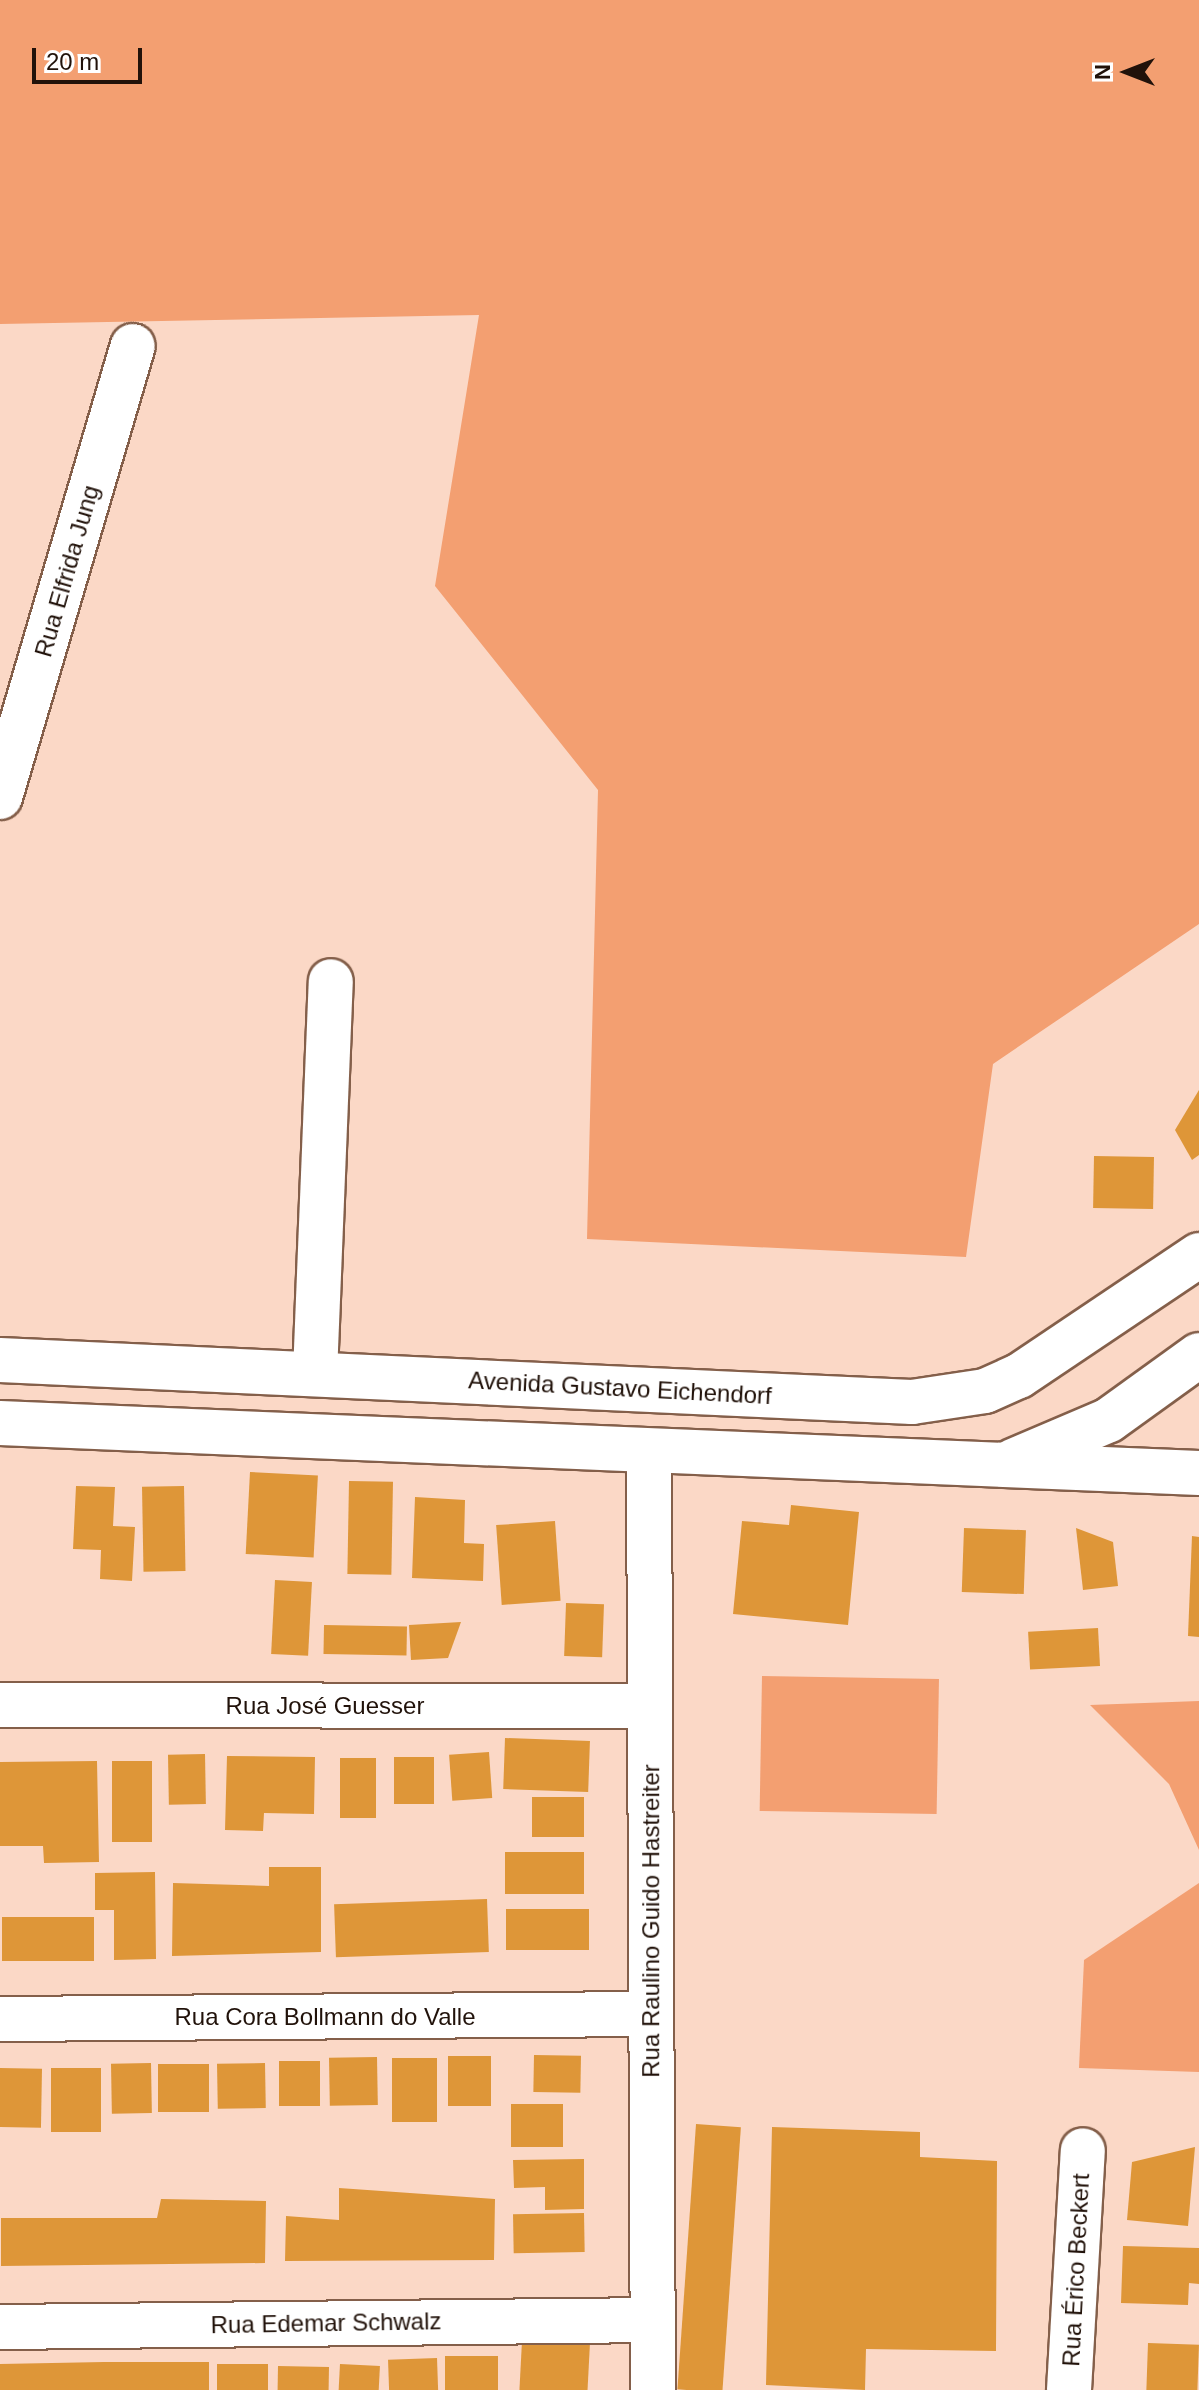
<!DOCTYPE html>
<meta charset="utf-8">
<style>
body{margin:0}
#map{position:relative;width:1199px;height:2390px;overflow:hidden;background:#fbd8c6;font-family:Helvetica,sans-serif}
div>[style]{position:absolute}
.green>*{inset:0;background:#f39f71;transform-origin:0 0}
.building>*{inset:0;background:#de9638;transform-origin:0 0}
.roads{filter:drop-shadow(2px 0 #845f4a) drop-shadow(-2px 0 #845f4a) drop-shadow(0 2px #845f4a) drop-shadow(0 -2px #845f4a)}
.minor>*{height:44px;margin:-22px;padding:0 22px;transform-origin:22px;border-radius:22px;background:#fff}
span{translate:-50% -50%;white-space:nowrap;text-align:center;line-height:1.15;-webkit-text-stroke:7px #fff;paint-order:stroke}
.street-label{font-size:24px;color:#21120a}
.north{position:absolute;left:1087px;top:32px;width:80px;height:80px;-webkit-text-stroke:6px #fff;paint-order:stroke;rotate:270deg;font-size:22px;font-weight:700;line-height:32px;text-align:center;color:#21120a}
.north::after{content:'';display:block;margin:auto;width:28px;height:36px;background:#21120a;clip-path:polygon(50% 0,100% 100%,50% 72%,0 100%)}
.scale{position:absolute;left:32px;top:48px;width:110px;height:36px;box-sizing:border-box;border:4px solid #21120a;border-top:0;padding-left:10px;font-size:24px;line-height:28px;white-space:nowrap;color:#21120a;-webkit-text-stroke:6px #fff;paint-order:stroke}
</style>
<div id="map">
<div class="green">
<div style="clip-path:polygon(0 0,1199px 0,1199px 924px,993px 1064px,966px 1257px,587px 1239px,598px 790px,435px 586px,479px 315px,0 324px)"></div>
<div style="left:762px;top:1676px;width:177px;height:135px;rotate:1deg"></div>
<div style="clip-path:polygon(1199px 1701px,1199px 1850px,1169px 1784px,1090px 1705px)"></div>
<div style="clip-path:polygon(1199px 1883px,1199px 2072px,1079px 2068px,1084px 1960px)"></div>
</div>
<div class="building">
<div style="clip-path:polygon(1199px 1090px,1199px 1155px,1192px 1160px,1175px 1130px)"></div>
<div style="left:1094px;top:1156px;width:60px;height:52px;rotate:1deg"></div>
<div style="left:250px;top:1472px;width:68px;height:82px;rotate:3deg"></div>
<div style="left:349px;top:1481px;width:44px;height:93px;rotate:1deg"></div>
<div style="clip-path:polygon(76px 1486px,115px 1487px,113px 1526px,135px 1527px,132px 1581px,100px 1579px,101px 1550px,73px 1549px)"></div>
<div style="left:184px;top:1486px;width:85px;height:42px;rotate:89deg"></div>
<div style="clip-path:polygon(415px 1497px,465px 1500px,464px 1543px,484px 1544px,483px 1581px,412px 1578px)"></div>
<div style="clip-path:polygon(791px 1505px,859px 1512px,848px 1625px,733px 1614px,742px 1521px,789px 1525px)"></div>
<div style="left:555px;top:1521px;width:80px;height:59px;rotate:86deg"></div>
<div style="left:964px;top:1528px;width:62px;height:64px;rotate:2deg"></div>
<div style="clip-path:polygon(1076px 1528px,1113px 1542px,1118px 1586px,1083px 1590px)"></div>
<div style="clip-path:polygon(1192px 1536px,1199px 1537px,1199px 1637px,1188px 1636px)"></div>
<div style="left:275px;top:1580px;width:37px;height:74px;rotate:3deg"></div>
<div style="left:566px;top:1603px;width:38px;height:53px;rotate:2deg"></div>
<div style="clip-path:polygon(461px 1622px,448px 1658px,411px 1660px,409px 1625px)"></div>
<div style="left:324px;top:1625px;width:83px;height:29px;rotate:1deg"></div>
<div style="left:1098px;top:1628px;width:38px;height:70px;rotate:87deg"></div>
<div style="left:505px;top:1738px;width:85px;height:51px;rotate:2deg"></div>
<div style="left:489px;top:1752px;width:46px;height:40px;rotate:86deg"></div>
<div style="left:205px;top:1754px;width:50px;height:37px;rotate:89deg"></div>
<div style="clip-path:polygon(227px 1756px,315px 1757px,314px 1814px,264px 1813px,263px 1831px,225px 1830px)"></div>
<div style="left:394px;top:1757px;width:40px;height:47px"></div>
<div style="left:340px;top:1758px;width:36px;height:60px"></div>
<div style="clip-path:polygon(97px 1761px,99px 1862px,44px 1863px,43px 1846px,0 1846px,0 1762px)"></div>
<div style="left:112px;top:1761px;width:40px;height:81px"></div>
<div style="left:532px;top:1797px;width:52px;height:40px"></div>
<div style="left:505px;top:1852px;width:79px;height:42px"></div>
<div style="clip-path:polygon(269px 1867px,321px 1867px,321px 1952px,172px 1956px,173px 1883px,269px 1886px)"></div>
<div style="clip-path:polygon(155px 1872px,156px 1959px,114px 1960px,114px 1910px,95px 1910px,95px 1873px)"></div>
<div style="left:487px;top:1899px;width:53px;height:153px;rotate:88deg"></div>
<div style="left:506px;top:1909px;width:83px;height:41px"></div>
<div style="left:2px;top:1917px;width:92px;height:44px"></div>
<div style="left:534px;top:2055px;width:47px;height:37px;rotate:1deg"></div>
<div style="left:448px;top:2056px;width:43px;height:50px"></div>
<div style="left:377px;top:2057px;width:48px;height:48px;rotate:89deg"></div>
<div style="left:392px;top:2058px;width:45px;height:64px"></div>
<div style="left:279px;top:2061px;width:41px;height:45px"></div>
<div style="left:151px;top:2063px;width:50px;height:40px;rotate:89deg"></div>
<div style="left:265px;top:2063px;width:45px;height:48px;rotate:89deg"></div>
<div style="left:158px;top:2064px;width:51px;height:48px"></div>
<div style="left:0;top:2068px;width:42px;height:59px;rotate:1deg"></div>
<div style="left:51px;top:2068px;width:50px;height:64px"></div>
<div style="left:511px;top:2104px;width:52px;height:43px"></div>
<div style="left:696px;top:2124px;width:45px;height:266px;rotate:4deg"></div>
<div style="clip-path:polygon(772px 2127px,920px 2132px,920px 2157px,997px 2161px,996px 2351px,866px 2349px,865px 2390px,766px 2385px)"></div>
<div style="clip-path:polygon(1195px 2147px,1188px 2226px,1127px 2220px,1132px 2162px)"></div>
<div style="clip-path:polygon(584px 2159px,584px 2209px,545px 2210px,545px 2187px,514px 2188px,513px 2160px)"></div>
<div style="clip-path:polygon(339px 2188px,495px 2199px,494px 2260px,285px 2261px,286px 2216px,339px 2220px)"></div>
<div style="clip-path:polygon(161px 2199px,266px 2201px,265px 2263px,1px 2266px,1px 2218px,157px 2218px)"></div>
<div style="left:584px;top:2213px;width:39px;height:71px;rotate:89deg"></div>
<div style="clip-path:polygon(1123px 2246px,1199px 2248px,1199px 2284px,1189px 2283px,1188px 2305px,1121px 2303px)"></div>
<div style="left:522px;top:2341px;width:68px;height:49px;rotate:3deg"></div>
<div style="left:1148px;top:2343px;width:51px;height:47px;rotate:2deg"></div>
<div style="left:498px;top:2356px;width:34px;height:53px;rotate:90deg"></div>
<div style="left:437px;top:2358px;width:32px;height:49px;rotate:88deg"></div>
<div style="clip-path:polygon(104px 2362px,209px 2362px,209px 2390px,0 2390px,0 2364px)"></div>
<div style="left:217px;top:2364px;width:51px;height:26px"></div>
<div style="left:340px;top:2364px;width:40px;height:26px;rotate:3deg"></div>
<div style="left:278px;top:2366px;width:51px;height:24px;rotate:1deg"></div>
</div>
<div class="roads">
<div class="minor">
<div style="left:0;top:797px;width:470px;rotate:-73.6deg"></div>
<div style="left:0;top:1360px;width:913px;rotate:2.64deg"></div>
<div style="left:912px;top:1402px;width:74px;rotate:-8.6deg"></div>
<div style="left:985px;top:1391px;width:37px;rotate:-24deg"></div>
<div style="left:1019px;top:1376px;width:217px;rotate:-33.9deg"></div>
<div style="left:315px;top:1374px;width:393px;rotate:-87.7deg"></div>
<div style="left:0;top:1423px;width:1200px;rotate:2.39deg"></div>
<div style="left:649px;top:1453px;width:937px;rotate:89.76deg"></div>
<div style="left:1013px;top:1461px;width:104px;rotate:-23.1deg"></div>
<div style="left:1109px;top:1420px;width:111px;rotate:-35.8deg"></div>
<div style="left:0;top:1705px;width:650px;rotate:0.09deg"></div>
<div style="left:0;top:2019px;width:651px;rotate:-0.44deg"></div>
<div style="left:0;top:2327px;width:653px;rotate:-0.61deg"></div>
<div style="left:1069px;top:2390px;width:240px;rotate:-86.7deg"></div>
</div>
</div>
<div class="street-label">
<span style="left:67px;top:571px;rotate:-74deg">Rua Elfrida Jung</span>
<span style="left:620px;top:1388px;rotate:3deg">Avenida Gustavo Eichendorf</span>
<span style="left:325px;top:1706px">Rua José Guesser</span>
<span style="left:651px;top:1921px;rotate:-90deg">Rua Raulino Guido Hastreiter</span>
<span style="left:325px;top:2017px">Rua Cora Bollmann do Valle</span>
<span style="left:1076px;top:2270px;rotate:-87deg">Rua Érico Beckert</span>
<span style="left:326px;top:2323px;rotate:-1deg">Rua Edemar Schwalz</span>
</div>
<div class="north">N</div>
<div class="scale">20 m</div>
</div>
